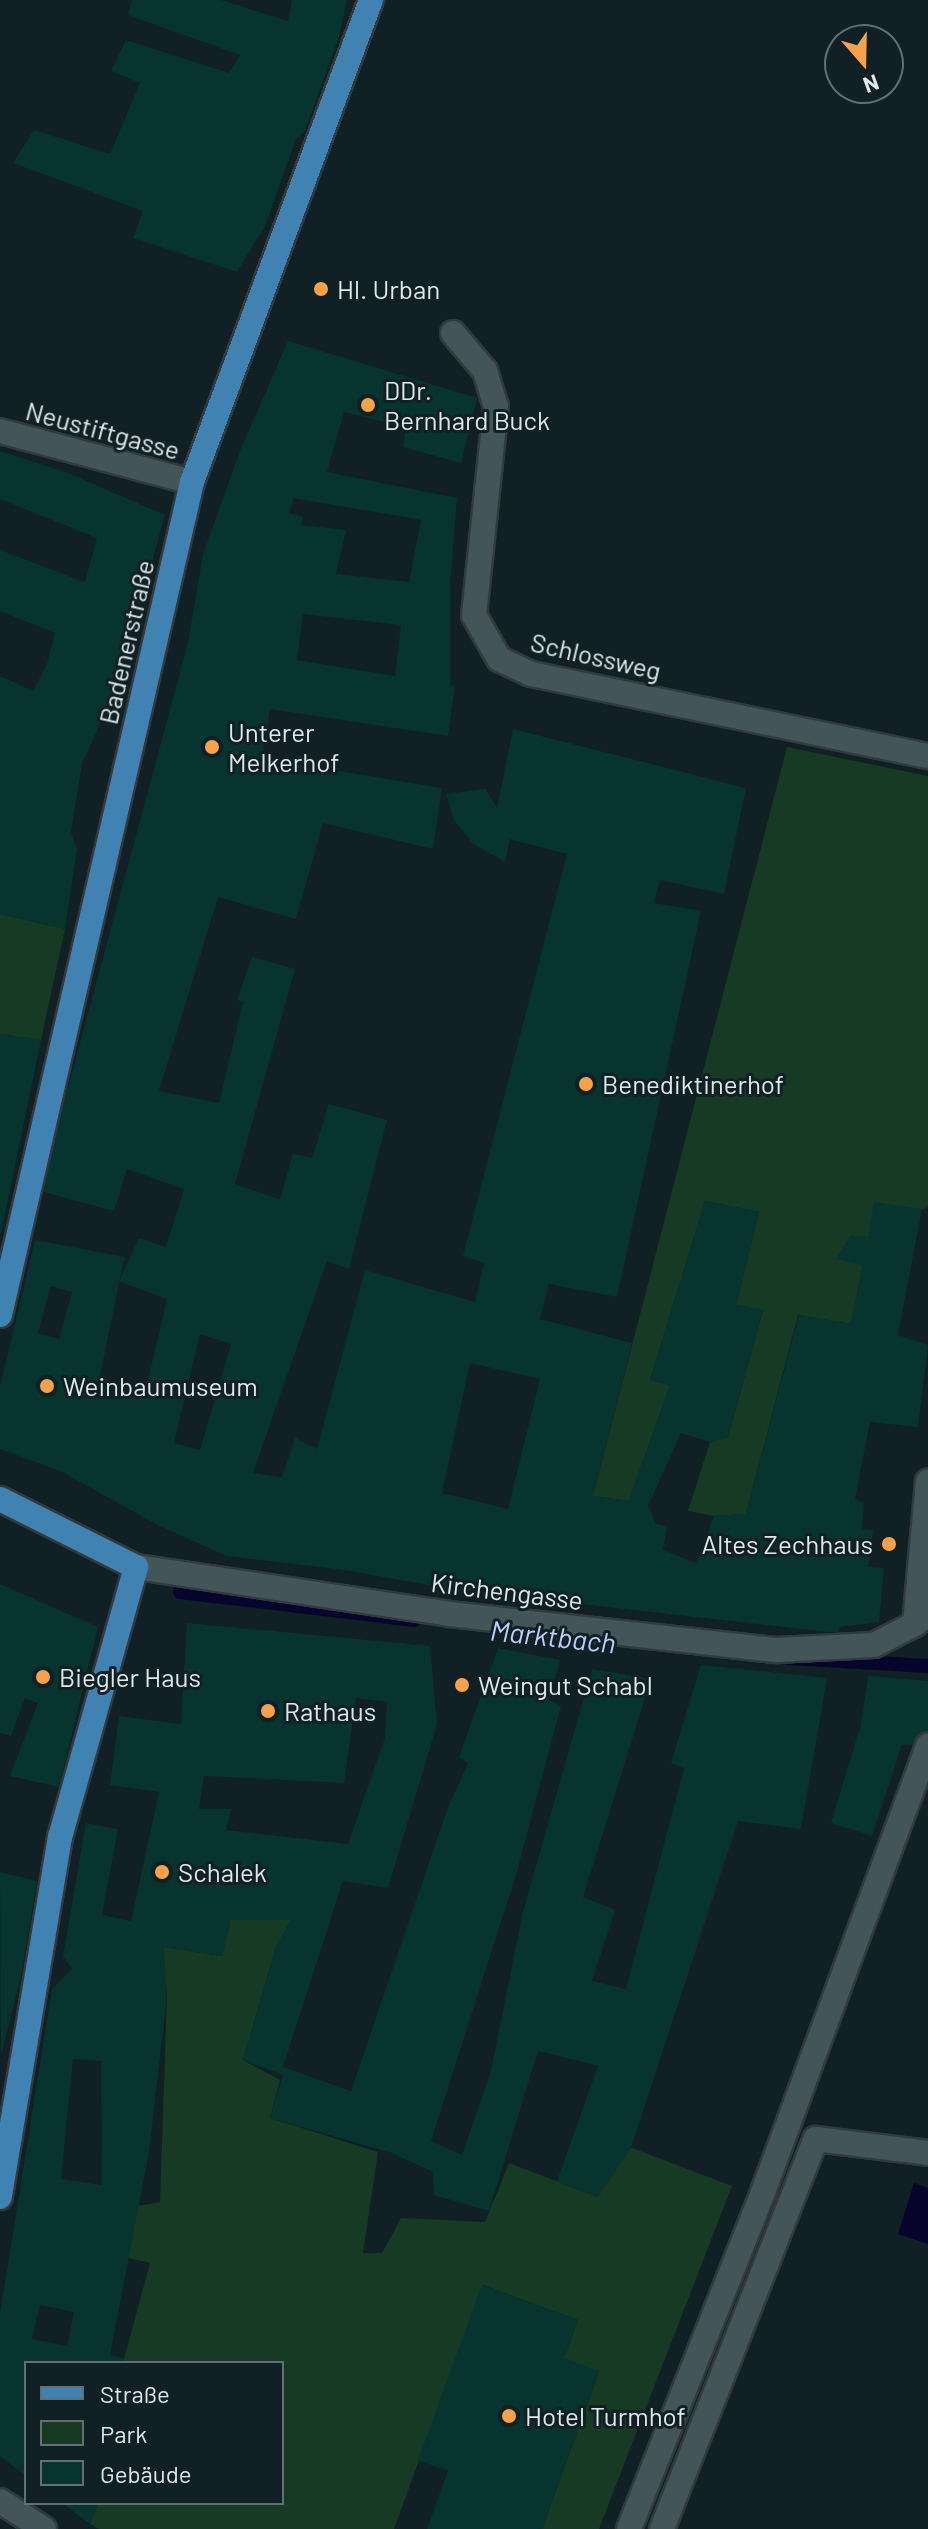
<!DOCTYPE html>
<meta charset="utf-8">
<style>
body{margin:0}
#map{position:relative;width:928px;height:2529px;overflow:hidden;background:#102024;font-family:Barlow,sans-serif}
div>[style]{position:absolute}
.green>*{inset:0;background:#163a24}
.water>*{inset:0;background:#07052e}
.stream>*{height:14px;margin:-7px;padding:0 7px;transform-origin:7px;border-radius:7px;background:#07052e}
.building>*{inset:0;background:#07342f}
.roads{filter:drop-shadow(2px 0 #313a3e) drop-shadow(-2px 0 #313a3e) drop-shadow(0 2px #313a3e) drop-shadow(0 -2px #313a3e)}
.minor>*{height:24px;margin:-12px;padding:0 12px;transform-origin:12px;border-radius:12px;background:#435559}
.major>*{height:24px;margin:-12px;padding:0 12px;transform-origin:12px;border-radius:12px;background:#4083b2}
.dots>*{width:22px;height:22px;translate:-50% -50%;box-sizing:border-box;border:4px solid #102024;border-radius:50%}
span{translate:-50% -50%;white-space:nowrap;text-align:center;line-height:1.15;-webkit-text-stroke:6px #102024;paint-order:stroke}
.poi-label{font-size:26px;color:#dee8eb}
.left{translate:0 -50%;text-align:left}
.right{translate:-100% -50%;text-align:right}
.street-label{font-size:26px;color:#dee8eb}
.water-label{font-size:28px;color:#c2ccfa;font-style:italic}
.legend{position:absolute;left:24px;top:2361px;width:260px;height:144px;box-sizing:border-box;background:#102024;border:2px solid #627074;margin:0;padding:10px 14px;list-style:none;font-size:24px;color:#dee8eb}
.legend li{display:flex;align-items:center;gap:16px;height:40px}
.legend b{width:40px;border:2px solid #627074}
.north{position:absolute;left:824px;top:24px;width:80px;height:80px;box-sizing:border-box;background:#102024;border:2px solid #627074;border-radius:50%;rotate:160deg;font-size:22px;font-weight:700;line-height:32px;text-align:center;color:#dee8eb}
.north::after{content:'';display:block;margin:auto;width:28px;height:36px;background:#f7a14a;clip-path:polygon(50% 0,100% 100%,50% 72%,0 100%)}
</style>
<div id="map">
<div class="green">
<div style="clip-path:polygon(787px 747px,928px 776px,928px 1207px,868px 1237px,851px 1236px,837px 1258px,863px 1265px,851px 1324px,798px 1315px,746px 1514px,714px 1516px,688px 1511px,710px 1442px,728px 1437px,763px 1310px,736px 1305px,759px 1212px,705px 1201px,650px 1380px,670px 1385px,629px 1501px,593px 1496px)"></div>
<div style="clip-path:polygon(0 914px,65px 929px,41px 1040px,0 1034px)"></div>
<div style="clip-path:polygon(231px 1920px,291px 1920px,276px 1947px,243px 2060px,280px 2080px,270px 2118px,378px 2152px,363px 2253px,382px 2253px,401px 2218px,485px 2222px,509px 2163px,598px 2197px,627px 2146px,732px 2186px,599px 2529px,542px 2529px,599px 2372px,564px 2358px,578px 2320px,483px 2285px,394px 2529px,99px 2529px,90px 2524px,98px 2503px,282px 2503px,282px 2363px,123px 2363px,150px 2263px,103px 2252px,110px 2211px,160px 2202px,167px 1996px,163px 1947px,222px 1956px)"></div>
</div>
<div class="water">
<div style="clip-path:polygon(914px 2183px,928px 2188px,928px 2244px,898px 2234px)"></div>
</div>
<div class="stream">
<div style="left:180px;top:1592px;width:236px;rotate:6.8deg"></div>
<div style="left:789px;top:1658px;width:139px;rotate:3.3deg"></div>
</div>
<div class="building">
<div style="clip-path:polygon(132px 0,221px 0,288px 21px,292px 0,347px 0,339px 37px,305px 131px,296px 139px,265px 226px,237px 272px,133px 238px,143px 211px,13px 163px,34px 130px,110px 154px,140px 83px,111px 71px,126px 40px,229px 73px,240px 55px,128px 15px)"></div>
<div style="clip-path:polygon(evenodd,288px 341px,477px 398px,461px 463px,403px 447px,406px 427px,344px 412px,327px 472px,457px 498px,450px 586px,450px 685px,455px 686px,448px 736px,270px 709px,262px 758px,442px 788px,433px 849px,323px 823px,296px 919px,218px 897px,159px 1091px,219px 1103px,243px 1002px,237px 1000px,252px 957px,295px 969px,235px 1184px,280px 1199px,293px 1154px,312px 1158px,329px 1104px,387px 1120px,349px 1269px,327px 1261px,253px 1473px,282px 1477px,295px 1438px,317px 1449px,365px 1270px,475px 1302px,484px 1263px,463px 1256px,567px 854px,510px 839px,505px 862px,473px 844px,454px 820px,446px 794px,486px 789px,497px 808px,513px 729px,746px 788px,724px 894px,660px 880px,654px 903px,701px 911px,617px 1297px,549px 1284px,540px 1319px,632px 1343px,593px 1496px,629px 1501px,670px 1385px,650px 1380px,705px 1201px,759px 1212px,736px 1305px,763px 1309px,728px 1437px,710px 1442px,681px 1433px,648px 1506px,656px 1524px,667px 1526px,663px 1550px,696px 1563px,714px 1516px,746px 1514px,799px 1315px,851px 1324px,863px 1265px,836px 1259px,852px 1235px,868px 1237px,874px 1202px,922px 1209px,898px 1335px,928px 1345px,918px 1427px,870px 1422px,855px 1499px,864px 1503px,862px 1529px,873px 1530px,868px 1567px,884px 1568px,879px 1622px,840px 1627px,838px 1633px,572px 1603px,550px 1607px,345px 1570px,226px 1556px,158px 1525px,62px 1472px,0 1449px,0 1386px,35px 1240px,125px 1257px,119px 1283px,99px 1381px,146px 1389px,167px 1299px,119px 1281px,139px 1238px,166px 1247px,184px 1189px,127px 1169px,114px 1211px,40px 1191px,188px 643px,203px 554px,240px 451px,288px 341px,294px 498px,421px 520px,409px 582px,336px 574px,346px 530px,301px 525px,303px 517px,289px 513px,294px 498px,288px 341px,303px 614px,401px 625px,395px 676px,297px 660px,303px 614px,288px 341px,51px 1286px,72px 1292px,59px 1339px,38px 1333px,51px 1286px,288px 341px,200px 1334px,231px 1344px,200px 1450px,174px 1443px,200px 1334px,288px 341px,470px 1363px,540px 1379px,508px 1509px,442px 1493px,470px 1363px)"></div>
<div style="clip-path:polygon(0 451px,68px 473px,165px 515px,118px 684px,82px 764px,71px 832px,77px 849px,65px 929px,0 914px,0 676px,33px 691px,47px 664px,55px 633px,0 611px,0 550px,85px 582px,97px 538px,0 499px)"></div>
<div style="clip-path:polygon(0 1034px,41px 1040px,1px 1233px,0 1233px)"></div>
<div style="clip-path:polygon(0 1584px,98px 1627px,59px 1787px,10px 1776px,38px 1703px,25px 1698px,11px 1736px,0 1733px)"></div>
<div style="clip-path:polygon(evenodd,187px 1623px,430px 1646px,437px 1724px,388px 1888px,343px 1881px,283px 2067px,351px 2091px,447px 1810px,468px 1763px,459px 1757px,498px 1648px,560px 1660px,549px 1700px,561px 1706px,516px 1875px,431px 2141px,462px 2155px,491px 2071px,523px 1912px,592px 1669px,651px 1679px,583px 1897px,615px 1910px,592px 1981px,626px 1989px,684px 1768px,671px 1763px,701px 1665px,827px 1678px,801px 1829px,738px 1821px,631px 2148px,598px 2197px,557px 2181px,598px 2066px,538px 2051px,489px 2211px,434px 2195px,433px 2172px,392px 2153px,270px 2118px,283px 2075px,243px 2060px,276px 1947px,291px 1920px,231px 1920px,222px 1956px,163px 1947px,167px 1996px,149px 2152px,110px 2355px,124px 2358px,123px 2363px,26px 2363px,26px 2476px,0 2456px,0 2314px,52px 1989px,72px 1969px,63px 1956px,86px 1823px,118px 1829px,102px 1915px,131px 1921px,159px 1792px,110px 1785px,119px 1716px,181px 1724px,187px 1623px,356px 1698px,387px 1702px,385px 1738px,348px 1844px,226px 1830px,231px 1809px,199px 1809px,204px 1776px,344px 1783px,356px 1698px,187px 1623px,73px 2059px,101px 2061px,102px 2185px,61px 2179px,73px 2059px,187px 1623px,40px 2305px,74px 2312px,67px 2346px,32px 2339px,40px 2305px)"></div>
<div style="clip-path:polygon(868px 1676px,928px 1681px,928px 1744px,902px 1745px,872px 1836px,831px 1823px,861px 1724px)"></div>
<div style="clip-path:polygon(0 1872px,37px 1881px,21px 1976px,1px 2055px)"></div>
<div style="clip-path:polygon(482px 2285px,578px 2320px,564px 2358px,599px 2371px,542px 2529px,427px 2529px,448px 2471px,418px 2460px)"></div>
<div style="clip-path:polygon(62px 2503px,98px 2503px,90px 2524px)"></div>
</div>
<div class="roads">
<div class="minor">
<div style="left:453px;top:333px;width:50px;rotate:49.9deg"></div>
<div style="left:485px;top:371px;width:37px;rotate:73deg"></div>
<div style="left:496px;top:406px;width:210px;rotate:96deg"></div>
<div style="left:474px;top:615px;width:51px;rotate:60.4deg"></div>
<div style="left:499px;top:659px;width:35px;rotate:25deg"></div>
<div style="left:531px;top:674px;width:405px;rotate:11.7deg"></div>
<div style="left:0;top:431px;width:199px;rotate:14.9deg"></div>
<div style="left:136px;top:1567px;width:317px;rotate:8.5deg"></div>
<div style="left:449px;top:1614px;width:330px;rotate:6.3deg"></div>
<div style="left:777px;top:1650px;width:97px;rotate:-3deg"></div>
<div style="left:874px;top:1645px;width:46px;rotate:-27.1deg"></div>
<div style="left:915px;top:1624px;width:17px;rotate:-40deg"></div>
<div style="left:915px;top:1624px;width:143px;rotate:-84.8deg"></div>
<div style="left:0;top:2501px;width:52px;rotate:32.5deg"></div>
<div style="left:629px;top:2529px;width:363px;rotate:-68.3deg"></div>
<div style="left:763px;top:2192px;width:476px;rotate:-69.7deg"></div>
<div style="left:662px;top:2529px;width:419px;rotate:-68.5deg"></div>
<div style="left:816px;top:2139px;width:113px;rotate:7.1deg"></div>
</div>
<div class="major">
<div style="left:0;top:1315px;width:855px;rotate:-77.02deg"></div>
<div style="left:192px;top:482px;width:514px;rotate:-69.63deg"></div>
<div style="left:0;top:1499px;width:152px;rotate:26.6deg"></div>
<div style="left:136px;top:1567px;width:280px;rotate:105.7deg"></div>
<div style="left:60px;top:1837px;width:365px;rotate:99.5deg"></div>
</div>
</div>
<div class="dots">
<div style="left:321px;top:289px;background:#f7a14a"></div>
<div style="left:368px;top:405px;background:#f7a14a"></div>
<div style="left:212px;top:747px;background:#f7a14a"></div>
<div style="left:586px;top:1084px;background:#f7a14a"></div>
<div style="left:47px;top:1386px;background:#f7a14a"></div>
<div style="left:889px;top:1544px;background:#f7a14a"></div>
<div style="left:43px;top:1677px;background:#f7a14a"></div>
<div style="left:462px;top:1685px;background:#f7a14a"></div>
<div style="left:268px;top:1711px;background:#f7a14a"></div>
<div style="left:162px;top:1872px;background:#f7a14a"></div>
<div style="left:509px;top:2416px;background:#f7a14a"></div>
</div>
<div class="poi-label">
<span class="left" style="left:337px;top:289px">Hl. Urban</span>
<span class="left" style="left:384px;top:405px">DDr.<br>Bernhard Buck</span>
<span class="left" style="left:228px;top:747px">Unterer<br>Melkerhof</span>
<span class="left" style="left:602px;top:1084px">Benediktinerhof</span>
<span class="left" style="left:63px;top:1386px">Weinbaumuseum</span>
<span class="right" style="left:873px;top:1544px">Altes Zechhaus</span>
<span class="left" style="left:59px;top:1677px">Biegler Haus</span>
<span class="left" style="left:478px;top:1685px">Weingut Schabl</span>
<span class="left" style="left:284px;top:1711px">Rathaus</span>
<span class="left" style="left:178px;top:1872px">Schalek</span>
<span class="left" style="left:525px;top:2416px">Hotel Turmhof</span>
</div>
<div class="street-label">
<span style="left:103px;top:430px;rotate:15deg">Neustiftgasse</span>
<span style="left:126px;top:642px;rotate:-77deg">Badenerstraße</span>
<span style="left:596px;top:656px;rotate:13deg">Schlossweg</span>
<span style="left:507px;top:1591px;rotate:7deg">Kirchengasse</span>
</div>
<div class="water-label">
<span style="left:553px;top:1636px;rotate:6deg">Marktbach</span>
</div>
<ul class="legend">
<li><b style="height:10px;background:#4083b2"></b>Straße</li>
<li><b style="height:22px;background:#163a24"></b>Park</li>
<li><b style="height:22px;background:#07342f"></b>Gebäude</li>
</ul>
<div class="north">N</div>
</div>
